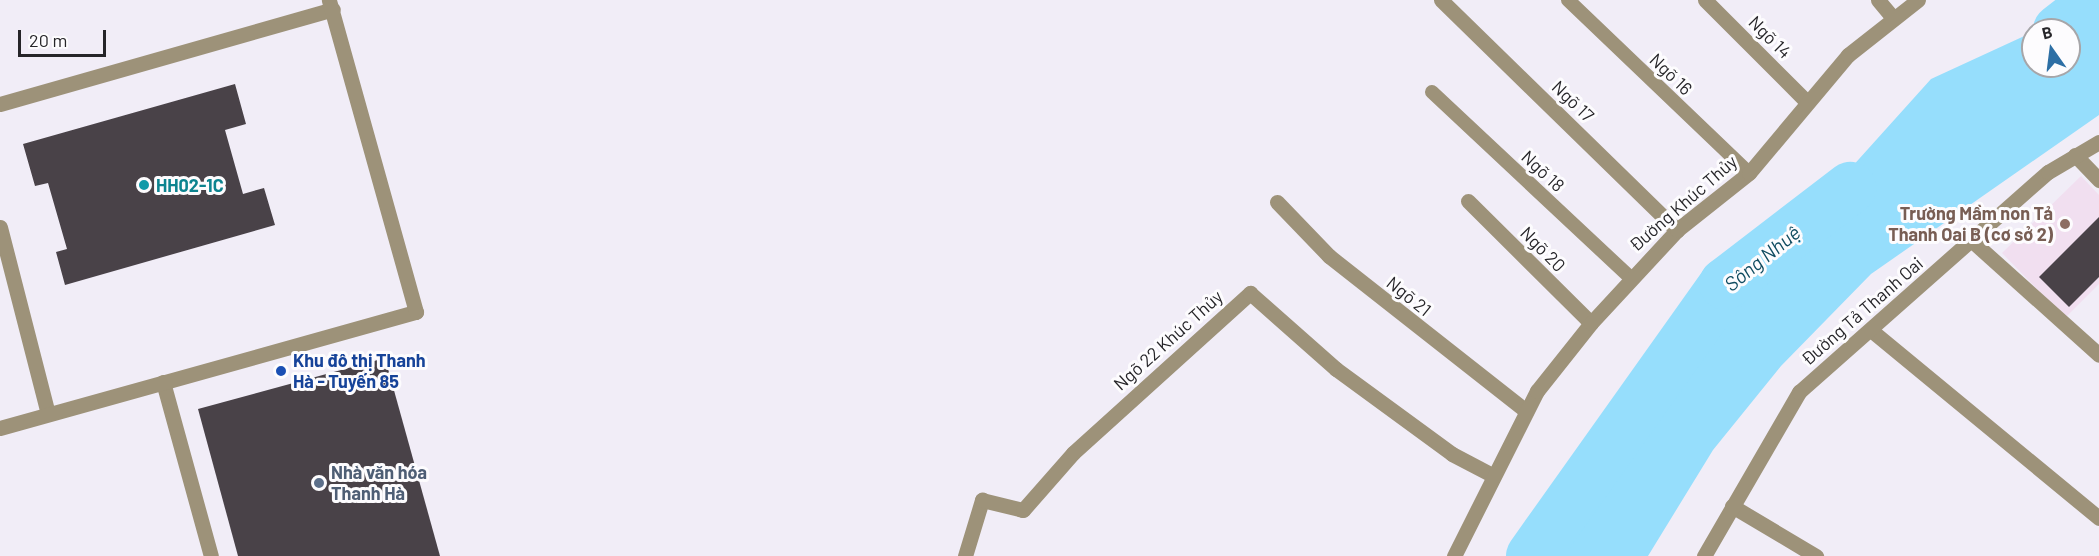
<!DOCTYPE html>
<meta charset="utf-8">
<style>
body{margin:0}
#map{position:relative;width:2099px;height:556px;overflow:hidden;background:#f1edf7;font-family:Barlow,sans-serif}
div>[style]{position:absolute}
.education>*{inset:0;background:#f1dff0}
.water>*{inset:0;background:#96defc}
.river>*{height:52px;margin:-26px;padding:0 26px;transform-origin:26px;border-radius:26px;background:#96defc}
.building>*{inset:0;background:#494248}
.service>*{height:14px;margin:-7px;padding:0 7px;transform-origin:7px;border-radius:7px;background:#9d9279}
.minor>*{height:15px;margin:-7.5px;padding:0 7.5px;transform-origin:7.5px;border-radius:7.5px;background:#9d9279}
.tertiary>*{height:15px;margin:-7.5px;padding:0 7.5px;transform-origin:7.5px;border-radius:7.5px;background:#9d9279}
.dots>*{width:16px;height:16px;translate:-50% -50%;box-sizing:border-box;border:3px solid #fdfcfe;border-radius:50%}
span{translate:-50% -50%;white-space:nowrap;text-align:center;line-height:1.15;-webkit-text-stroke:6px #fdfcfe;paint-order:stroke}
.street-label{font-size:18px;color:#262529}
.culture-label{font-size:18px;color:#0d838f;font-weight:700}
.left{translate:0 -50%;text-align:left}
.education-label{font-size:18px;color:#785e54;font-weight:700}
.right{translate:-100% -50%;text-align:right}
.transit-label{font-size:18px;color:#164399;font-weight:700}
.service-label{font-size:18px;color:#4e5e75;font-weight:700}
.water-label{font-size:20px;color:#104c61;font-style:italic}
.north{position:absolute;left:2021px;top:18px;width:60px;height:60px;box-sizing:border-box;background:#fdfcfe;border:2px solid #a7a6a9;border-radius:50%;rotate:346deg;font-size:16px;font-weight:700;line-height:24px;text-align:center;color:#262529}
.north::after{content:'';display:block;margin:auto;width:21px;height:27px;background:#2d6fa5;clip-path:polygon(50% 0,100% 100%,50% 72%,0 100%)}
.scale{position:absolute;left:18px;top:30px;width:88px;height:27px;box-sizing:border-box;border:3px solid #262529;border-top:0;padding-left:8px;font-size:18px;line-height:21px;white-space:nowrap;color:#262529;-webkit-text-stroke:4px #fdfcfe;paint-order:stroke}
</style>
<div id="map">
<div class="education">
<div style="clip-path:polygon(2081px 176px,2099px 195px,2099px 284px,2065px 318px,2002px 253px)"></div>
</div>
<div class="water">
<div style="clip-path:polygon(2099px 3px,2099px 115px,1871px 274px,1781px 366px,1713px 450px,1648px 556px,1508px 556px,1526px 529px,1931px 79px,2033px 32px,2033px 66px,2069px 66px,2069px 30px,2038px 30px)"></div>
</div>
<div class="river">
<div style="left:2059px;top:30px;width:49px;rotate:-37.6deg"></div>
<div style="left:1532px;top:556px;width:334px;rotate:-54.6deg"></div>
<div style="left:1725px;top:284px;width:158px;rotate:-37.5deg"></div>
</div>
<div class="building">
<div style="clip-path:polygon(235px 84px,246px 124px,225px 130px,243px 194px,264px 188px,275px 225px,65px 285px,56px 252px,67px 249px,48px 183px,35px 186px,23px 144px)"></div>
<div style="clip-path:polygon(2099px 217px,2099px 277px,2069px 307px,2039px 277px)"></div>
<div style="clip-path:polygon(385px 358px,440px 556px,238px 556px,198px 409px)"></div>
</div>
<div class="service">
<div style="left:1568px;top:0;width:250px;rotate:43.7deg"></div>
<div style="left:1432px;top:92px;width:271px;rotate:43.1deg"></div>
</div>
<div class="minor">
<div style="left:1441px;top:0;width:330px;rotate:44.3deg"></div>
<div style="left:1705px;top:0;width:144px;rotate:45deg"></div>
<div style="left:1878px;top:0;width:23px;rotate:50deg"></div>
<div style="left:0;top:104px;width:346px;rotate:-15.9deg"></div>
<div style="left:2075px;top:155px;width:35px;rotate:46deg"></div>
<div style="left:1468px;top:201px;width:173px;rotate:44.8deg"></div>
<div style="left:1277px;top:202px;width:75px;rotate:46.1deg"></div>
<div style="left:1329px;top:256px;width:251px;rotate:38.2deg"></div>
<div style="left:0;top:227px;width:193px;rotate:75.6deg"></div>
<div style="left:1971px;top:240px;width:172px;rotate:41.9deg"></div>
<div style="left:1872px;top:331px;width:294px;rotate:39.5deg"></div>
<div style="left:163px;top:382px;width:180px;rotate:74.6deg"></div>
<div style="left:0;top:428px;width:432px;rotate:-15.6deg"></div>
<div style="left:416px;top:312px;width:324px;rotate:-105.6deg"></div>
<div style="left:1732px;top:506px;width:98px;rotate:30.8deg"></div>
<div style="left:965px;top:556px;width:59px;rotate:-73.1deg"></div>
<div style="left:982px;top:500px;width:42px;rotate:13.7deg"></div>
<div style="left:1023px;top:510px;width:76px;rotate:-48.7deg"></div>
<div style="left:1073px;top:453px;width:239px;rotate:-42.1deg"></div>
<div style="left:1250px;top:293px;width:115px;rotate:41.5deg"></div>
<div style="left:1336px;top:369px;width:144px;rotate:36.2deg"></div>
<div style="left:1452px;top:454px;width:45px;rotate:27.7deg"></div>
</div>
<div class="tertiary">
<div style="left:1454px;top:556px;width:185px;rotate:-63.3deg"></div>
<div style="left:1537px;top:391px;width:87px;rotate:-51.5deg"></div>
<div style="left:1591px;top:323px;width:127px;rotate:-47.2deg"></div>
<div style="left:1677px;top:230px;width:92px;rotate:-38.4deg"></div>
<div style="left:1749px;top:173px;width:154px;rotate:-50deg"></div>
<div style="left:1848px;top:55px;width:89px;rotate:-38.2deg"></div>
<div style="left:1704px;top:556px;width:190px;rotate:-59.9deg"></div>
<div style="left:1799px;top:392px;width:332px;rotate:-41.5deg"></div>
<div style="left:2048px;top:172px;width:59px;rotate:-30.5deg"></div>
</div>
<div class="dots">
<div style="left:144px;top:185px;background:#0f9aa8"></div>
<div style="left:2065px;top:224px;background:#8d6e63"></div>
<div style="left:281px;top:371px;background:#1a4fb4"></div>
<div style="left:319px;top:483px;background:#5c6f8a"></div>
</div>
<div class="street-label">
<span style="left:1770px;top:37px;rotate:45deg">Ngõ 14</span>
<span style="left:1671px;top:74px;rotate:44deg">Ngõ 16</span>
<span style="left:1573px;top:101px;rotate:44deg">Ngõ 17</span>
<span style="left:1543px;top:171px;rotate:43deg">Ngõ 18</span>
<span style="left:1683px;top:203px;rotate:-41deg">Đường Khúc Thủy</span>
<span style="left:1543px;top:249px;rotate:45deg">Ngõ 20</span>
<span style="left:1409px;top:296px;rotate:39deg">Ngõ 21</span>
<span style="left:1862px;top:311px;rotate:-41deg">Đường Tả Thanh Oai</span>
<span style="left:1168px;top:340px;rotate:-42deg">Ngõ 22 Khúc Thủy</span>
</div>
<div class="culture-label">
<span class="left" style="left:156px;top:185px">HH02-1C</span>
</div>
<div class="education-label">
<span class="right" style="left:2053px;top:224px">Trường Mầm non Tả<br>Thanh Oai B (cơ sở 2)</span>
</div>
<div class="transit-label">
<span class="left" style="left:293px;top:371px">Khu đô thị Thanh<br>Hà - Tuyến 85</span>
</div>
<div class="service-label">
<span class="left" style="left:331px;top:483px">Nhà văn hóa<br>Thanh Hà</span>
</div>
<div class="water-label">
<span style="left:1762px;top:258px;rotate:-39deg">Sông Nhuệ</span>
</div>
<div class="north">B</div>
<div class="scale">20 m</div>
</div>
